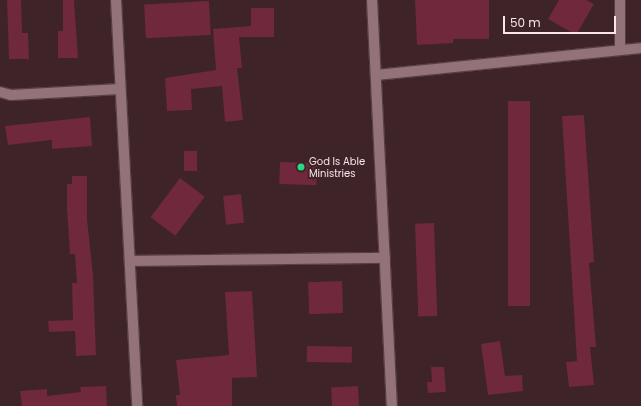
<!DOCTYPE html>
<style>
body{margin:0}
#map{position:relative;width:641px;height:406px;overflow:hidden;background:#3e2329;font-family:Poppins,sans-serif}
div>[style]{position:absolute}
.building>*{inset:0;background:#6f283c;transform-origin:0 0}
.roads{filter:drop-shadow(1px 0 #573f45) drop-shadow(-1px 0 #573f45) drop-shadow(0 1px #573f45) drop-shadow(0 -1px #573f45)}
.minor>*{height:10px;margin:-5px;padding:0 5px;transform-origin:5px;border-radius:5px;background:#937279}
.dots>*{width:11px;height:11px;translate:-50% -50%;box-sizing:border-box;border:2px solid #3e2329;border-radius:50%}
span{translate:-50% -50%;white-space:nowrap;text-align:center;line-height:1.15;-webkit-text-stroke:4px #3e2329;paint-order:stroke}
.poi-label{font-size:10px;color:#f8e5e9}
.left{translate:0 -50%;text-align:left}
.scale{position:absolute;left:503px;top:16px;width:113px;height:18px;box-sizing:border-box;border:2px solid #f8e5e9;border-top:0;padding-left:5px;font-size:12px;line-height:14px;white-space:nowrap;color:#f8e5e9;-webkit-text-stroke:3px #3e2329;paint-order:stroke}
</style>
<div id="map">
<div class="building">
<div style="clip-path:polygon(7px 0,21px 0,22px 33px,28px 33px,29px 59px,9px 59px)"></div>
<div style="clip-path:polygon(63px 0,74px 0,78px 58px,58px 58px,58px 31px,63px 31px)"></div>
<div style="clip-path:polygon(415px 0,489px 0,489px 39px,453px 39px,453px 43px,417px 45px)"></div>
<div style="clip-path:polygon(559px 0,586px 0,594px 4px,576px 35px,548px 19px)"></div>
<div style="left:209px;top:1px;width:34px;height:65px;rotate:87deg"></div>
<div style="clip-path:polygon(251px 8px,274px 8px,274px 37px,239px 37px,242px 68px,237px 68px,243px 120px,225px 122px,222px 86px,191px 89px,192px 110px,167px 111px,165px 78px,216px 70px,213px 29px,251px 26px)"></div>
<div style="left:508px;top:101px;width:22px;height:205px"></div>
<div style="clip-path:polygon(584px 115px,594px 262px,589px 263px,596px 347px,590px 347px,594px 385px,569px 387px,566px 362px,577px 361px,562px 116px)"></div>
<div style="clip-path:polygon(90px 117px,92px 146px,52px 149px,52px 140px,8px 145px,5px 126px)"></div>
<div style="left:184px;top:151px;width:13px;height:20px"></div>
<div style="left:280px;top:162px;width:37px;height:22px;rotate:2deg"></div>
<div style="clip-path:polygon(72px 176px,87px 176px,87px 219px,93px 275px,96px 355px,76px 356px,75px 331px,49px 332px,48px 321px,73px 320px,72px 283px,77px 283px,75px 254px,70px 254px,67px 209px,67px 184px,72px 184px)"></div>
<div style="left:180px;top:178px;width:31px;height:49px;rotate:37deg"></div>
<div style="left:241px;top:194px;width:29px;height:18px;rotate:84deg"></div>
<div style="left:434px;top:223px;width:93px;height:19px;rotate:88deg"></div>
<div style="left:342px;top:281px;width:32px;height:34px;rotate:88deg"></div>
<div style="clip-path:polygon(252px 291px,257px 377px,232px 378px,232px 406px,177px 406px,176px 395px,180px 395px,176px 360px,229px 355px,225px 292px)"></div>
<div style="clip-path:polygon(500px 341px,505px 376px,522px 375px,523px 391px,488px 395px,481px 344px)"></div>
<div style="left:307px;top:346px;width:45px;height:16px;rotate:1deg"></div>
<div style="clip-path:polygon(431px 367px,444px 367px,446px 392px,428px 393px,427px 382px,432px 382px)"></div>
<div style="clip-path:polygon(106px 386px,107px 406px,22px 406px,20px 391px,47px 389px,47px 396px,81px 392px,80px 387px)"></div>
<div style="left:358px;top:386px;width:20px;height:27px;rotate:87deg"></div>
</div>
<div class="roads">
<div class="minor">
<div style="left:116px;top:0;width:407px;rotate:87deg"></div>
<div style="left:372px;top:0;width:406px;rotate:87.2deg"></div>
<div style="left:620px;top:0;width:50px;rotate:90deg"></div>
<div style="left:376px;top:75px;width:266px;rotate:-5.8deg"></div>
<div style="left:0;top:92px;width:11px;rotate:15deg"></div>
<div style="left:11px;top:95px;width:109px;rotate:-3.2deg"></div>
<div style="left:131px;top:261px;width:254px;rotate:-0.7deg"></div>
</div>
</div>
<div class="dots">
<div style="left:301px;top:167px;background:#2ad884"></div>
</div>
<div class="poi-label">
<span class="left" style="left:309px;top:167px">God Is Able<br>Ministries</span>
</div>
<div class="scale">50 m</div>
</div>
